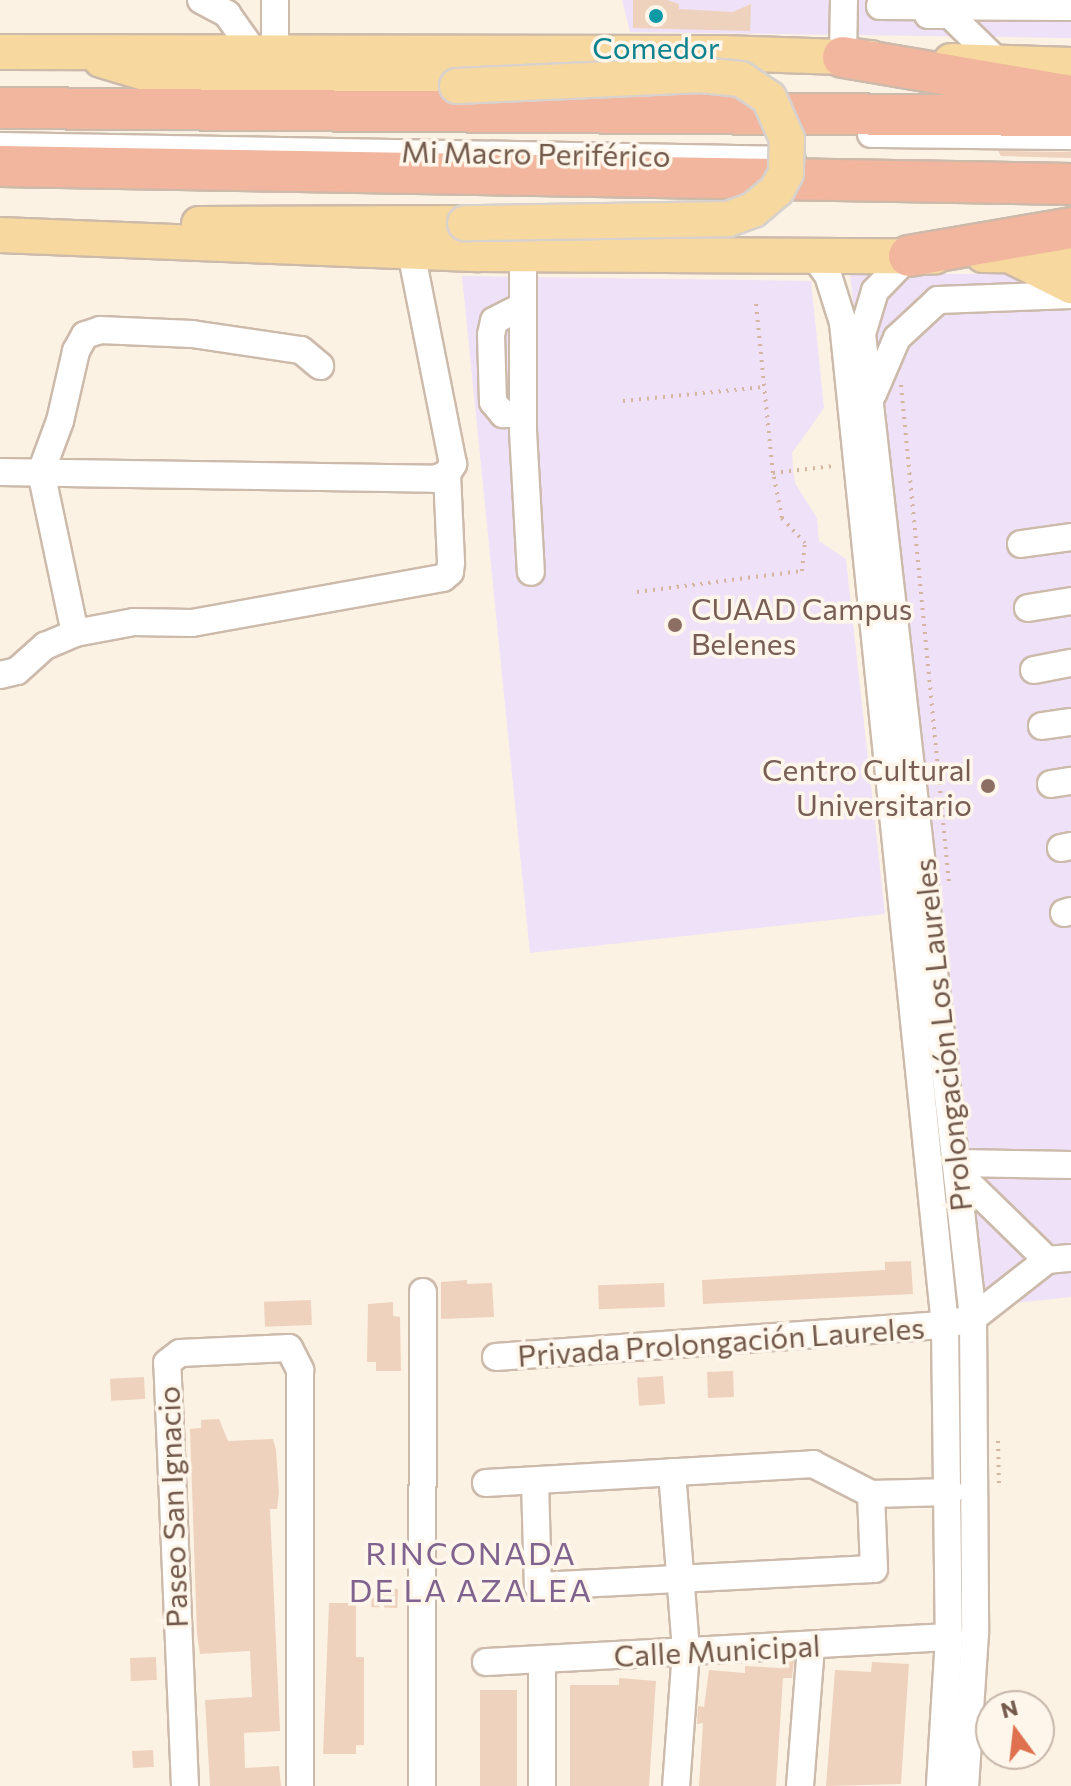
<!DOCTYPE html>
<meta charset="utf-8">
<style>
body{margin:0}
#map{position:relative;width:1071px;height:1786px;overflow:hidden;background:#fbf2e4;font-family:Commissioner,sans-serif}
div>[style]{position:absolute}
.education>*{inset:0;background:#efe1f7}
.building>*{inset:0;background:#efd2bd;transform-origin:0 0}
.path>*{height:4px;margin-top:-2px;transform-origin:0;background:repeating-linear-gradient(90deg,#d4b5a0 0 2px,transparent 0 8px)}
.roads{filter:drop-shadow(2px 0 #ccbaab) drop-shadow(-2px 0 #ccbaab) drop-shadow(0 2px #ccbaab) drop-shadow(0 -2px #ccbaab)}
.minor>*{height:26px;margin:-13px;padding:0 13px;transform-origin:13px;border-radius:13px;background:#fff}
.major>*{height:34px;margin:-17px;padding:0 17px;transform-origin:17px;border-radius:17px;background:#f7d89f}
.highway>*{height:40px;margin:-20px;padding:0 20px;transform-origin:20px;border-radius:20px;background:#f2b59d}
.bridges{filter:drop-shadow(2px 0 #d8d1cd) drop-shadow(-2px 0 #d8d1cd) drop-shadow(0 2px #d8d1cd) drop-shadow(0 -2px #d8d1cd)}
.major-bridge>*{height:34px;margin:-17px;padding:0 17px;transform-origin:17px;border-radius:17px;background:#f7d89f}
.dots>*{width:22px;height:22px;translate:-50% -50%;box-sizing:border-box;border:4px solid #fef6ea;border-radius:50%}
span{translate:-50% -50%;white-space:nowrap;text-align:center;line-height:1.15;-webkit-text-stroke:7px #fef6ea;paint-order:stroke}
.culture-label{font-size:30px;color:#0d838f}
.street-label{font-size:30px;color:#72594b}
.education-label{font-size:30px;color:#785e54}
.left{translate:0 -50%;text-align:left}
.right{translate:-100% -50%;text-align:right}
.neighbourhood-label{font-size:32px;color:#80638e;letter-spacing:2px}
.north{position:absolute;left:975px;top:1690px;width:80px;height:80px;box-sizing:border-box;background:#fef6ea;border:2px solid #c6b7aa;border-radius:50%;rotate:345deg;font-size:22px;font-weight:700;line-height:32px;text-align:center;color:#72594b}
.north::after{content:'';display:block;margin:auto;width:28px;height:36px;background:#df714e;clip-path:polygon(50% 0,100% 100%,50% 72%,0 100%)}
</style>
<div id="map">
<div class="education">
<div style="clip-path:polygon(622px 0,1071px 0,1071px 38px,630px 32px)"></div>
<div style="clip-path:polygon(850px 274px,1071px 274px,1071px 1297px,962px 1309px)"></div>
<div style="clip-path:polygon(462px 276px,811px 281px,824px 408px,792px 453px,793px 470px,795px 483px,817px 518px,819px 541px,846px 559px,885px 914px,530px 953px)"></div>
</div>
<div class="building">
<div style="clip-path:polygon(633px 0,667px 0,679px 4px,679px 9px,733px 12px,751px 4px,750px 31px,633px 28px)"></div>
<div style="clip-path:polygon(998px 151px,1071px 152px,1071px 158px,1001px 156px)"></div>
<div style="clip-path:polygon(911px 1261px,913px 1294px,703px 1304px,702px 1280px,885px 1270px,885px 1262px)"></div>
<div style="clip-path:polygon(467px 1280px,467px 1284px,492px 1283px,494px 1317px,441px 1319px,441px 1282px)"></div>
<div style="left:664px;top:1283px;width:24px;height:66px;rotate:88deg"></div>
<div style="left:311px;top:1300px;width:25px;height:47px;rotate:88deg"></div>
<div style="clip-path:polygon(393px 1302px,393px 1316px,400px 1317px,401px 1371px,376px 1371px,376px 1362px,367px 1362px,368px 1304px)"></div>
<div style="left:733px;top:1371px;width:26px;height:26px;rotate:88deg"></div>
<div style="left:663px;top:1376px;width:28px;height:26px;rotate:86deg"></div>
<div style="left:144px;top:1377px;width:22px;height:34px;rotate:87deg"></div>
<div style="clip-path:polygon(219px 1419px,228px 1441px,273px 1439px,276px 1450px,279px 1493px,277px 1509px,270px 1509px,280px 1731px,244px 1733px,245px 1768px,279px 1766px,281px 1786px,210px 1786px,205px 1700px,252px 1697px,250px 1651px,200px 1654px,197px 1634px,190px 1429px,201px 1428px,201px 1420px)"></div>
<div style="left:372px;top:1588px;width:26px;height:19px;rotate:2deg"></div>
<div style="clip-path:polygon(329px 1603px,356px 1603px,356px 1657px,364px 1657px,364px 1745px,356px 1745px,356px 1754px,323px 1754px)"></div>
<div style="left:156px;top:1657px;width:23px;height:26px;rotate:88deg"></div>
<div style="clip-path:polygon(794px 1661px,792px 1678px,783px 1678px,776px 1786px,699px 1786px,703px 1723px,697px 1724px,698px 1706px,704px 1707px,709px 1670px,745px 1673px,745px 1666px,780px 1668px,780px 1662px)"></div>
<div style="clip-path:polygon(872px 1662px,909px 1664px,901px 1784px,826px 1786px,835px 1670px,871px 1672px)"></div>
<div style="clip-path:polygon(619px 1678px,656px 1681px,649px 1786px,570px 1786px,570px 1685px,619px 1685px)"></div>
<div style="left:480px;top:1690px;width:37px;height:96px"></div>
<div style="left:153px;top:1750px;width:17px;height:21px;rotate:87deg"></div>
</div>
<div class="path">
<div style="left:756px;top:304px;width:170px;rotate:84.3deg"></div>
<div style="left:901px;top:385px;width:499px;rotate:84.5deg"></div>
<div style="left:623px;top:401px;width:142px;rotate:-5.7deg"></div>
<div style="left:637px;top:592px;width:166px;rotate:-7.3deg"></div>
<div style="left:802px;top:571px;width:28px;rotate:-84deg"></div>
<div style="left:805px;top:543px;width:34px;rotate:-133deg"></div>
<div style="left:782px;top:518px;width:46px;rotate:-101.3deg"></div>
<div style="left:773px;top:473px;width:61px;rotate:-6.5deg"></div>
<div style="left:998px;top:1441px;width:43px;rotate:88.7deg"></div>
</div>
<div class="roads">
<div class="minor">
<div style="left:201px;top:0;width:30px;rotate:28deg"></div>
<div style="left:227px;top:14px;width:47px;rotate:54.6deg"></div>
<div style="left:880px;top:6px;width:191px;rotate:0.3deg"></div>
<div style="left:928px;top:15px;width:22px"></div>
<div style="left:950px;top:15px;width:69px;rotate:44.4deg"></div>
<div style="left:275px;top:53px;width:53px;rotate:-90deg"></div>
<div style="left:843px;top:57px;width:57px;rotate:-89deg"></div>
<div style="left:871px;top:134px;width:200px;rotate:0.6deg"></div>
<div style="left:0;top:146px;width:792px;rotate:1.01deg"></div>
<div style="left:523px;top:254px;width:177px;rotate:90deg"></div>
<div style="left:523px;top:431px;width:141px;rotate:86.8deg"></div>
<div style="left:814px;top:256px;width:24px;rotate:54deg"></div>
<div style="left:828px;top:275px;width:50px;rotate:72.6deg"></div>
<div style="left:843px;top:323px;width:1007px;rotate:84.19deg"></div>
<div style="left:945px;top:1325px;width:312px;rotate:89.3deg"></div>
<div style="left:949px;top:1637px;width:149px;rotate:93.5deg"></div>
<div style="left:909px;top:256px;width:49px;rotate:134.2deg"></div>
<div style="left:875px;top:291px;width:45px;rotate:106.8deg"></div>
<div style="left:862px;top:334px;width:990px;rotate:83.56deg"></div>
<div style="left:973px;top:1318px;width:315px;rotate:89.6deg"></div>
<div style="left:975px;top:1633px;width:153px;rotate:93.7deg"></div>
<div style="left:521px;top:307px;width:30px;rotate:153deg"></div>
<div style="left:494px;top:321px;width:14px;rotate:102deg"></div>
<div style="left:491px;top:335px;width:67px;rotate:88.3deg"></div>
<div style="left:493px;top:402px;width:16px;rotate:50deg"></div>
<div style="left:503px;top:414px;width:20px"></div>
<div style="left:873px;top:394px;width:61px;rotate:-66.8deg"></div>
<div style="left:897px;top:338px;width:56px;rotate:-42.8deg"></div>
<div style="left:938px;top:300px;width:133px;rotate:-2.2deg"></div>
<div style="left:0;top:472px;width:435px;rotate:0.9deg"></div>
<div style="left:435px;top:479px;width:13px;rotate:-23deg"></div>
<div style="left:447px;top:474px;width:12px;rotate:-59deg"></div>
<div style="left:453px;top:464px;width:217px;rotate:-101.2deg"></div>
<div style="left:1021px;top:544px;width:50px;rotate:-8deg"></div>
<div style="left:1028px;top:608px;width:44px;rotate:-9.2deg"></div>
<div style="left:75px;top:633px;width:165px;rotate:-101.9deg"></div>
<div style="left:41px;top:472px;width:54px;rotate:-69.6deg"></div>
<div style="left:60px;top:421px;width:72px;rotate:-77.1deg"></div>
<div style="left:76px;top:351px;width:18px;rotate:-61deg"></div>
<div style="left:85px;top:335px;width:16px;rotate:-18deg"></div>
<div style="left:100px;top:330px;width:92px;rotate:2.5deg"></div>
<div style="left:192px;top:334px;width:110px;rotate:8.4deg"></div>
<div style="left:301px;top:350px;width:25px;rotate:40deg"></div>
<div style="left:1034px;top:670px;width:38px;rotate:-11deg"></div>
<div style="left:0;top:675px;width:17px;rotate:-13deg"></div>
<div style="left:17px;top:671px;width:38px;rotate:-42deg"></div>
<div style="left:45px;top:646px;width:33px;rotate:-23deg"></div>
<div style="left:75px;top:633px;width:60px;rotate:-10.6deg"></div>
<div style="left:134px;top:622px;width:58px;rotate:1deg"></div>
<div style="left:192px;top:623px;width:255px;rotate:-10.2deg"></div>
<div style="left:443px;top:578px;width:9px;rotate:-41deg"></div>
<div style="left:450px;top:572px;width:10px;rotate:-84deg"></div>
<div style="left:451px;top:562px;width:88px;rotate:-92.6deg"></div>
<div style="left:1042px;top:726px;width:29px;rotate:-8deg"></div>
<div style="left:1051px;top:784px;width:20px;rotate:-9deg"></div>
<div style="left:1061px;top:848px;width:10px;rotate:-11deg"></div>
<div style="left:1064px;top:913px;width:7px;rotate:-16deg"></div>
<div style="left:957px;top:1163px;width:114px;rotate:1deg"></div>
<div style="left:959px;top:1174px;width:123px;rotate:44.3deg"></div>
<div style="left:496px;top:1357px;width:450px;rotate:-4.1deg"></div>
<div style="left:945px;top:1325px;width:29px;rotate:-14deg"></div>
<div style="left:973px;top:1318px;width:94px;rotate:-38.1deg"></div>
<div style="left:1047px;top:1260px;width:24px;rotate:-5deg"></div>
<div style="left:672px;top:1472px;width:180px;rotate:85.5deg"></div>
<div style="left:686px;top:1651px;width:135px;rotate:94.2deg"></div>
<div style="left:535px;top:1481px;width:105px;rotate:88.4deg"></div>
<div style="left:538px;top:1586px;width:336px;rotate:-2.9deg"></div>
<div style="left:874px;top:1569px;width:75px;rotate:-92.3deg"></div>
<div style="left:486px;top:1483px;width:328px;rotate:-3.3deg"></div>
<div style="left:813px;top:1464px;width:65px;rotate:27.3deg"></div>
<div style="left:871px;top:1494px;width:79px;rotate:-1.5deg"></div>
<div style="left:542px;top:1659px;width:127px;rotate:90deg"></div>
<div style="left:486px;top:1662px;width:464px;rotate:-3.1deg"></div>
<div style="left:185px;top:1786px;width:423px;rotate:-92.4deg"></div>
<div style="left:167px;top:1363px;width:16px;rotate:-38deg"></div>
<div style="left:180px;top:1353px;width:109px;rotate:-2.6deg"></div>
<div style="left:289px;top:1348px;width:25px;rotate:63deg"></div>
<div style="left:300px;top:1370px;width:416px;rotate:90deg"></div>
<div style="left:422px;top:1786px;width:494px;rotate:-89.9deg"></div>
<div style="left:800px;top:1786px;width:141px;rotate:-85.5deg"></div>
</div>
<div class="major">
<div style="left:0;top:52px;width:722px;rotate:0.08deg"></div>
<div style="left:722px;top:53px;width:149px;rotate:1.9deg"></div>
<div style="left:101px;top:60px;width:70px;rotate:16.6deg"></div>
<div style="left:168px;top:80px;width:289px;rotate:1.2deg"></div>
<div style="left:951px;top:61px;width:120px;rotate:1.9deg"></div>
<div style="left:199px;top:224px;width:266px;rotate:-0.2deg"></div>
<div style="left:0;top:235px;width:479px;rotate:2.3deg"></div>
<div style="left:479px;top:254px;width:456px;rotate:0.3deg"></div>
<div style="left:983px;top:255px;width:88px;rotate:0.7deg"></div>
<div style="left:1015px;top:258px;width:63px;rotate:26.6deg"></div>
</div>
<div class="highway">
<div style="left:843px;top:57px;width:231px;rotate:9.7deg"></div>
<div style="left:0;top:108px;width:1071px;rotate:0.43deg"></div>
<div style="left:0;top:166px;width:1071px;rotate:0.96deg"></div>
<div style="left:909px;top:256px;width:164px;rotate:-9.8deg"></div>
</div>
</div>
<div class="bridges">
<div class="major-bridge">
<div style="left:457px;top:86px;width:244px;rotate:-2.6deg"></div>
<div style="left:701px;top:75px;width:40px;rotate:5.7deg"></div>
<div style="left:741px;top:79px;width:34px;rotate:34deg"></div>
<div style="left:769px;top:98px;width:45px;rotate:66.3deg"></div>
<div style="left:787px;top:139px;width:34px;rotate:92deg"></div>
<div style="left:786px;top:173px;width:19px;rotate:118deg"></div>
<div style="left:777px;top:190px;width:31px;rotate:140deg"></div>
<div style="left:753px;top:210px;width:27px;rotate:160deg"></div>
<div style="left:728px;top:219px;width:263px;rotate:179.1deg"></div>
</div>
</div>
<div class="dots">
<div style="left:656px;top:16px;background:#0f9aa8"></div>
<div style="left:675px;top:625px;background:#8d6e63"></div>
<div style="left:988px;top:786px;background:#8d6e63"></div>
</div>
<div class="culture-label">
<span style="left:656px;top:47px">Comedor</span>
</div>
<div class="street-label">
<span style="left:536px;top:153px;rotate:1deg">Mi Macro Periférico</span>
<span style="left:942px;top:1035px;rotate:-96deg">Prolongación Los Laureles</span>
<span style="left:721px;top:1341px;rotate:-4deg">Privada Prolongación Laureles</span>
<span style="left:172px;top:1507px;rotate:-92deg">Paseo San Ignacio</span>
<span style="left:717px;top:1650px;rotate:-3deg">Calle Municipal</span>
</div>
<div class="education-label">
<span class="left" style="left:691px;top:625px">CUAAD Campus<br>Belenes</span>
<span class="right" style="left:972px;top:786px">Centro Cultural<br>Universitario</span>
</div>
<div class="neighbourhood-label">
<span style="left:471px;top:1571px">RINCONADA<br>DE LA AZALEA</span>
</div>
<div class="north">N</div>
</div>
